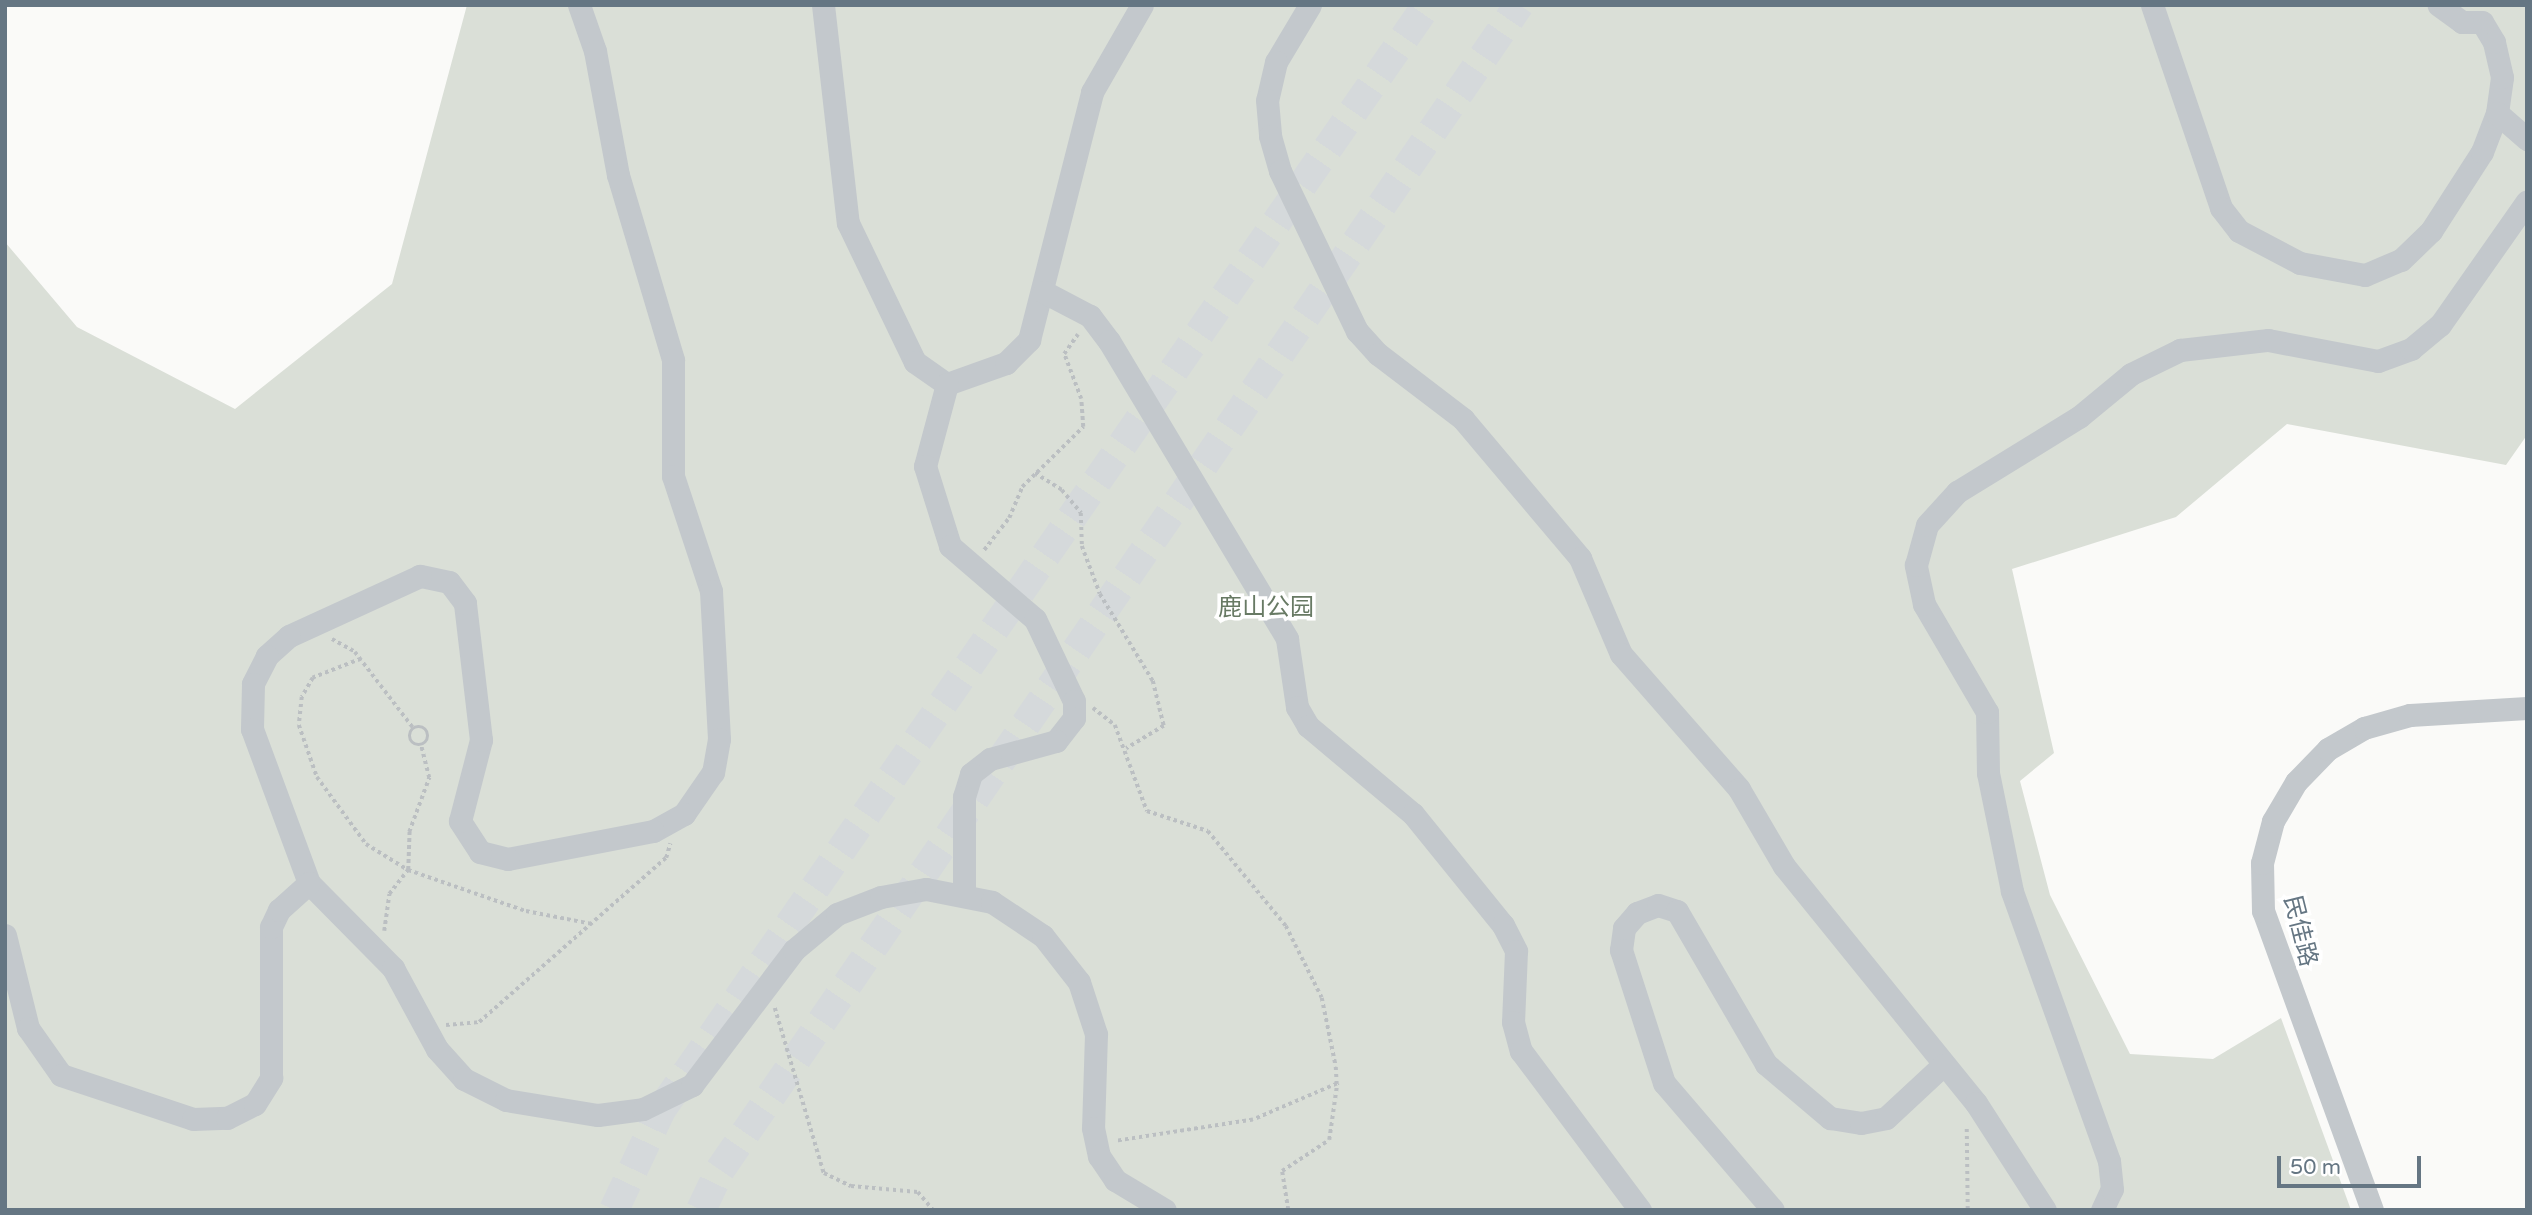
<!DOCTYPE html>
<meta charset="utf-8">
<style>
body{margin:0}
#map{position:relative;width:2532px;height:1215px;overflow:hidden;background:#fafaf8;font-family:"Varela Round","Noto Sans SC",sans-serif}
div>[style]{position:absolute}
.green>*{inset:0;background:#dadfd7}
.major-tunnel>*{height:30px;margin-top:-15px;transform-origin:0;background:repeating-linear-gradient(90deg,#d5d9db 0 30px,transparent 0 45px)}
.path>*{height:3.5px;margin-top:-1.75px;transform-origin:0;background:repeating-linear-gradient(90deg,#bbbfc2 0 3.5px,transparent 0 7px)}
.path>.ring{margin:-1.75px;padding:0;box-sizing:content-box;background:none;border:3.5px solid #bbbfc2;border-radius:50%}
.minor>*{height:23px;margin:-11.5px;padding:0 11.5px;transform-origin:11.5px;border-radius:11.5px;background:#c3c8cc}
span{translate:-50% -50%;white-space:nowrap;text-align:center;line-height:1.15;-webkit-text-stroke:7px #fff;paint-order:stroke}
.park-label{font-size:24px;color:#687a64}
.street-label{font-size:24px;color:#657683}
.frame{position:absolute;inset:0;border:7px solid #657683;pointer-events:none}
.scale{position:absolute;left:2277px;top:1156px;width:144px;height:32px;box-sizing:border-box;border:4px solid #657683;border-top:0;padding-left:9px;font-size:21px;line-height:24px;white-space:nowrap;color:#657683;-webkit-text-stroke:5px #fff;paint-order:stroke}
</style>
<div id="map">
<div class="green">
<div style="clip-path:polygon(467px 5px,2527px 5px,2527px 435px,2506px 465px,2287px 424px,2176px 517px,2012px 569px,2054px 753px,2020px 781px,2050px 895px,2130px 1054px,2213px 1059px,2281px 1018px,2351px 1210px,5px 1210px,5px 242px,77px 327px,235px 409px,392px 284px)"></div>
</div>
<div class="major-tunnel">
<div style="left:614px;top:1210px;width:110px;rotate:-64.8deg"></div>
<div style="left:661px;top:1110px;width:1345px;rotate:-55.27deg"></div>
<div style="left:701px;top:1210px;width:44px;rotate:-64.6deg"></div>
<div style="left:720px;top:1170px;width:1413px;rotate:-55.56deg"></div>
</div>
<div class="path">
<div style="left:1035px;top:473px;width:32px;rotate:32deg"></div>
<div style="left:1062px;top:490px;width:30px;rotate:50deg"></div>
<div style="left:1081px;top:513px;width:33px;rotate:88deg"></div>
<div style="left:1082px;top:546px;width:51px;rotate:69.4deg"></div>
<div style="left:1100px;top:594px;width:102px;rotate:58.7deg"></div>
<div style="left:1153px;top:681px;width:46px;rotate:76.3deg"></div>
<div style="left:1164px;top:726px;width:44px;rotate:148.8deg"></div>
<div style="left:984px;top:550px;width:41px;rotate:-52deg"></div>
<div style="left:1009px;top:518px;width:34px;rotate:-67deg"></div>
<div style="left:1022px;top:487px;width:86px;rotate:-44.5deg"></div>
<div style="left:1083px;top:427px;width:28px;rotate:-94deg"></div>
<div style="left:1081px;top:399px;width:48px;rotate:-110.7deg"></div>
<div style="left:1064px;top:354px;width:24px;rotate:-55deg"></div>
<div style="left:332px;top:639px;width:26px;rotate:29deg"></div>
<div style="left:355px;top:652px;width:97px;rotate:52.5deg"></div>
<div style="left:361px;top:659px;width:52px;rotate:158.4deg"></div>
<div style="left:313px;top:678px;width:22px;rotate:120deg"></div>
<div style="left:302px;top:697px;width:28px;rotate:96deg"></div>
<div style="left:299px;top:725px;width:55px;rotate:70.9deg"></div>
<div style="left:317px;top:777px;width:83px;rotate:53.8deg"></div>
<div style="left:366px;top:844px;width:49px;rotate:31.8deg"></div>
<div style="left:408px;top:870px;width:125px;rotate:19.2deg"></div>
<div style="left:526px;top:911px;width:67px;rotate:11.1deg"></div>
<div style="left:1093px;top:708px;width:28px;rotate:38deg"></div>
<div style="left:1115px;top:725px;width:92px;rotate:69.6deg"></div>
<div style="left:1147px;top:811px;width:64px;rotate:18.2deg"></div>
<div style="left:1208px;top:831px;width:123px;rotate:50.6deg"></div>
<div style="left:1286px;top:926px;width:80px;rotate:63.4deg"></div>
<div style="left:1322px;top:998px;width:70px;rotate:78.5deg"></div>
<div style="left:1336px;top:1067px;width:17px;rotate:87deg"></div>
<div style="left:1337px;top:1084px;width:91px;rotate:156.8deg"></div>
<div style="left:1253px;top:1120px;width:138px;rotate:171.2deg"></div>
<div class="ring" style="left:410px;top:727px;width:14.5px;height:14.5px"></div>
<div style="left:384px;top:931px;width:37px;rotate:-82deg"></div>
<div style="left:389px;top:894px;width:31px;rotate:-52deg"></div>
<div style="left:408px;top:870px;width:38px;rotate:-88deg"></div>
<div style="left:409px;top:832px;width:58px;rotate:-69.7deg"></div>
<div style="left:429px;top:778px;width:34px;rotate:-104deg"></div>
<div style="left:775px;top:1008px;width:172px;rotate:73.5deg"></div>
<div style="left:824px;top:1173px;width:30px;rotate:26deg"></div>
<div style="left:851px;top:1186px;width:67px;rotate:5.1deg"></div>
<div style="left:918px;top:1192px;width:23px;rotate:50deg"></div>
<div style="left:446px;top:1025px;width:33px;rotate:-5deg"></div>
<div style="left:479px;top:1022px;width:249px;rotate:-41.3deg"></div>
<div style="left:666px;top:858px;width:15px;rotate:-74deg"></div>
<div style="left:1967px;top:1129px;width:81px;rotate:89.3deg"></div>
<div style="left:1288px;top:1210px;width:39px;rotate:-99deg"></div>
<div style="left:1282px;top:1171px;width:56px;rotate:-33.4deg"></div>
<div style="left:1329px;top:1140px;width:57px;rotate:-81.9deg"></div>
</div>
<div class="minor">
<div style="left:579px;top:5px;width:49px;rotate:70.8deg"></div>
<div style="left:595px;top:51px;width:126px;rotate:79.5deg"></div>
<div style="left:618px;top:175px;width:193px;rotate:73.4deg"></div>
<div style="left:673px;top:360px;width:116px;rotate:90deg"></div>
<div style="left:673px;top:476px;width:121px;rotate:71.7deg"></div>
<div style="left:711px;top:591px;width:148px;rotate:86.9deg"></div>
<div style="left:719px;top:739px;width:34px;rotate:100deg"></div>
<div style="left:713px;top:772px;width:51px;rotate:124.6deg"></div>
<div style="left:684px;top:814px;width:35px;rotate:151deg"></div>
<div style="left:653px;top:831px;width:148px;rotate:169.1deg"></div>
<div style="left:508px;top:859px;width:29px;rotate:-166deg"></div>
<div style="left:480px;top:852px;width:37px;rotate:-123deg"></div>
<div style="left:460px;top:821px;width:84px;rotate:-75.5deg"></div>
<div style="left:481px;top:740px;width:138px;rotate:-96.7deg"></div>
<div style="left:465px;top:603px;width:26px;rotate:-127deg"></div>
<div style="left:449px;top:582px;width:30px;rotate:-168deg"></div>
<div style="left:420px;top:576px;width:144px;rotate:155.4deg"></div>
<div style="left:289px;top:636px;width:30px;rotate:138deg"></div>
<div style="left:267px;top:656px;width:31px;rotate:117deg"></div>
<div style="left:253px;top:684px;width:45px;rotate:91.3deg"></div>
<div style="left:252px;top:729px;width:164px;rotate:69.7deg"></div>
<div style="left:309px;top:883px;width:120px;rotate:45.3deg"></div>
<div style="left:393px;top:968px;width:92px;rotate:61.5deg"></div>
<div style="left:437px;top:1049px;width:40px;rotate:48deg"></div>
<div style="left:464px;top:1079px;width:47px;rotate:26.6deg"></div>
<div style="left:506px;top:1100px;width:93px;rotate:9.3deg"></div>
<div style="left:598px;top:1115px;width:45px;rotate:-7.6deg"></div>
<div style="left:643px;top:1109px;width:55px;rotate:-26.1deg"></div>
<div style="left:692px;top:1085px;width:169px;rotate:-52.9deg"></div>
<div style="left:794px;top:950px;width:56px;rotate:-39.9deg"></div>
<div style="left:837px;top:914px;width:47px;rotate:-21.1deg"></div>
<div style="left:881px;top:897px;width:46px;rotate:-10.1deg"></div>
<div style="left:926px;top:889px;width:67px;rotate:11.1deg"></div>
<div style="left:992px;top:902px;width:61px;rotate:33.7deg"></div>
<div style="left:1043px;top:936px;width:58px;rotate:52deg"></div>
<div style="left:1079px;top:982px;width:55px;rotate:71.9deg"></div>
<div style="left:1096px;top:1034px;width:94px;rotate:91.8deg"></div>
<div style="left:1093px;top:1128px;width:29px;rotate:78deg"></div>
<div style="left:1099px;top:1156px;width:29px;rotate:56deg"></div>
<div style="left:1115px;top:1180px;width:58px;rotate:31deg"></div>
<div style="left:823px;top:5px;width:219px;rotate:83.5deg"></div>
<div style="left:848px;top:223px;width:154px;rotate:64.3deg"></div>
<div style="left:915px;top:362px;width:39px;rotate:35deg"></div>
<div style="left:947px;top:384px;width:63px;rotate:-19.6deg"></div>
<div style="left:1006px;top:363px;width:33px;rotate:-45deg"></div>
<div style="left:1029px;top:340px;width:256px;rotate:-75.7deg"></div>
<div style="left:1092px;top:92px;width:100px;rotate:-60.1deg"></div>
<div style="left:1310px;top:5px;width:66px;rotate:120.8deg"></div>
<div style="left:1276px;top:62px;width:39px;rotate:103deg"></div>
<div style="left:1267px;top:100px;width:36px;rotate:85deg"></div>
<div style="left:1270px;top:136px;width:36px;rotate:74deg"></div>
<div style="left:1280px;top:171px;width:178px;rotate:64.3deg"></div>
<div style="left:1357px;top:331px;width:31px;rotate:48deg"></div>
<div style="left:1378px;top:354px;width:107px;rotate:37.4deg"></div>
<div style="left:1463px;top:419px;width:182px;rotate:49.9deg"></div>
<div style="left:1580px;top:558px;width:104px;rotate:66.9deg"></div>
<div style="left:1621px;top:654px;width:179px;rotate:48.8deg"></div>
<div style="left:1739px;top:789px;width:89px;rotate:59.7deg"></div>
<div style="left:1784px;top:866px;width:305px;rotate:51deg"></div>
<div style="left:1976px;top:1103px;width:127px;rotate:57.2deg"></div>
<div style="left:2152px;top:5px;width:214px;rotate:71.2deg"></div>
<div style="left:2221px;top:208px;width:29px;rotate:52deg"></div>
<div style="left:2239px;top:231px;width:69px;rotate:27.7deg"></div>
<div style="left:2300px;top:263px;width:66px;rotate:10.5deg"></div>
<div style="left:2365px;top:275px;width:39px;rotate:-23deg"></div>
<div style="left:2401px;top:260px;width:42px;rotate:-44deg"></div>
<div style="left:2431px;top:231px;width:94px;rotate:-57.2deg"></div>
<div style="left:2482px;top:152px;width:42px;rotate:-69deg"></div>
<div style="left:2497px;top:113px;width:36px;rotate:-82deg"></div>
<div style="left:2502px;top:77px;width:36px;rotate:-103deg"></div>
<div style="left:2494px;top:42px;width:23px;rotate:-121deg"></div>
<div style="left:2482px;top:22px;width:20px;rotate:180deg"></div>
<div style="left:2462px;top:22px;width:29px;rotate:-144deg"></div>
<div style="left:2497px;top:113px;width:40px;rotate:41deg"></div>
<div style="left:1044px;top:292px;width:52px;rotate:27.6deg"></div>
<div style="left:1090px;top:316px;width:31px;rotate:53deg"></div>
<div style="left:1109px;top:341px;width:347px;rotate:59.1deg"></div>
<div style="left:1287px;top:639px;width:69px;rotate:81.6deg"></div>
<div style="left:1297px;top:707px;width:22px;rotate:60deg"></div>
<div style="left:1308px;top:726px;width:137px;rotate:40deg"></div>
<div style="left:1413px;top:814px;width:143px;rotate:51deg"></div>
<div style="left:1503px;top:925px;width:29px;rotate:63deg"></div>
<div style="left:1516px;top:951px;width:71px;rotate:92.4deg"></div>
<div style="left:1513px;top:1022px;width:30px;rotate:75deg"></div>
<div style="left:1521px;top:1051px;width:199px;rotate:53.2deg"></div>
<div style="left:947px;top:384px;width:85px;rotate:105deg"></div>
<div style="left:925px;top:466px;width:84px;rotate:72.6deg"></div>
<div style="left:950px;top:546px;width:112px;rotate:40.7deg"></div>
<div style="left:1035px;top:619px;width:91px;rotate:64.6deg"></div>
<div style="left:1074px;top:701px;width:17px;rotate:90deg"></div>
<div style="left:1074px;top:718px;width:29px;rotate:128deg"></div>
<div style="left:1056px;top:741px;width:68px;rotate:164.7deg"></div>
<div style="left:990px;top:759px;width:24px;rotate:142deg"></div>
<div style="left:971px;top:774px;width:24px;rotate:107deg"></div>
<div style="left:964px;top:797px;width:96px;rotate:90deg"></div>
<div style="left:5px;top:935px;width:96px;rotate:76.1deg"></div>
<div style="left:28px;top:1028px;width:57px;rotate:54.9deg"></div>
<div style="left:61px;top:1075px;width:139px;rotate:18.4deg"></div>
<div style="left:193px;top:1119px;width:34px;rotate:-2deg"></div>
<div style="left:227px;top:1118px;width:31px;rotate:-27deg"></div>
<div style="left:255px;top:1104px;width:31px;rotate:-58deg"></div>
<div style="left:271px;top:1078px;width:151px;rotate:-90deg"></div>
<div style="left:271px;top:927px;width:19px;rotate:-65deg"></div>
<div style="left:279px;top:910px;width:40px;rotate:-42deg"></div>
<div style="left:1773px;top:1210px;width:167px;rotate:-130.6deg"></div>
<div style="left:1664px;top:1083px;width:140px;rotate:-107.9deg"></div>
<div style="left:1621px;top:950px;width:22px;rotate:-82deg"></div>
<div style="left:1624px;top:928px;width:20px;rotate:-49deg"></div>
<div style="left:1637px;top:913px;width:22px;rotate:-21deg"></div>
<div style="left:1658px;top:905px;width:20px;rotate:18deg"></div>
<div style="left:1677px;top:911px;width:177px;rotate:59.8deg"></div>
<div style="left:1766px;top:1064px;width:84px;rotate:40.2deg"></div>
<div style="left:1830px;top:1118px;width:31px;rotate:9deg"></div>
<div style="left:1861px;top:1123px;width:25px;rotate:-11deg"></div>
<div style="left:1886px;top:1118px;width:78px;rotate:-42.9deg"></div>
<div style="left:2102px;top:1210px;width:23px;rotate:-65deg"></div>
<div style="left:2112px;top:1189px;width:28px;rotate:-96deg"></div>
<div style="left:2109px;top:1161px;width:287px;rotate:-109.8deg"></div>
<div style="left:2012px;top:891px;width:120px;rotate:-101.5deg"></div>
<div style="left:1988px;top:773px;width:61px;rotate:-90.9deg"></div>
<div style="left:1987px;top:712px;width:125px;rotate:-120.3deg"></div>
<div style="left:1924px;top:604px;width:40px;rotate:-102deg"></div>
<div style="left:1916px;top:565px;width:41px;rotate:-74.6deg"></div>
<div style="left:1927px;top:525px;width:45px;rotate:-47.7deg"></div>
<div style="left:1957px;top:492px;width:143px;rotate:-31.6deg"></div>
<div style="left:2079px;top:417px;width:67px;rotate:-39.6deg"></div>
<div style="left:2131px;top:374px;width:55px;rotate:-26.1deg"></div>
<div style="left:2180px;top:350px;width:89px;rotate:-6.5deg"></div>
<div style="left:2268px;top:340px;width:112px;rotate:10.8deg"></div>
<div style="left:2378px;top:361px;width:35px;rotate:-20deg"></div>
<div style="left:2411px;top:349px;width:38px;rotate:-40deg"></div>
<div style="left:2440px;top:325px;width:151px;rotate:-54.9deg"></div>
<div style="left:2372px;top:1210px;width:318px;rotate:-110deg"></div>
<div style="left:2263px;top:911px;width:48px;rotate:-91.2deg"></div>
<div style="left:2262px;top:863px;width:43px;rotate:-75.3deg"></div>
<div style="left:2273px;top:821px;width:45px;rotate:-59.5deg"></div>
<div style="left:2296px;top:782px;width:46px;rotate:-45.9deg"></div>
<div style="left:2328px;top:749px;width:42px;rotate:-30.3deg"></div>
<div style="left:2364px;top:728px;width:48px;rotate:-15.8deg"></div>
<div style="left:2410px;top:715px;width:117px;rotate:-3.4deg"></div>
</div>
<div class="park-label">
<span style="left:1266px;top:608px">鹿山公园</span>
</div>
<div class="street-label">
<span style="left:2300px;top:931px;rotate:76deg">民佳路</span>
</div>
<div class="frame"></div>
<div class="scale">50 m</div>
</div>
